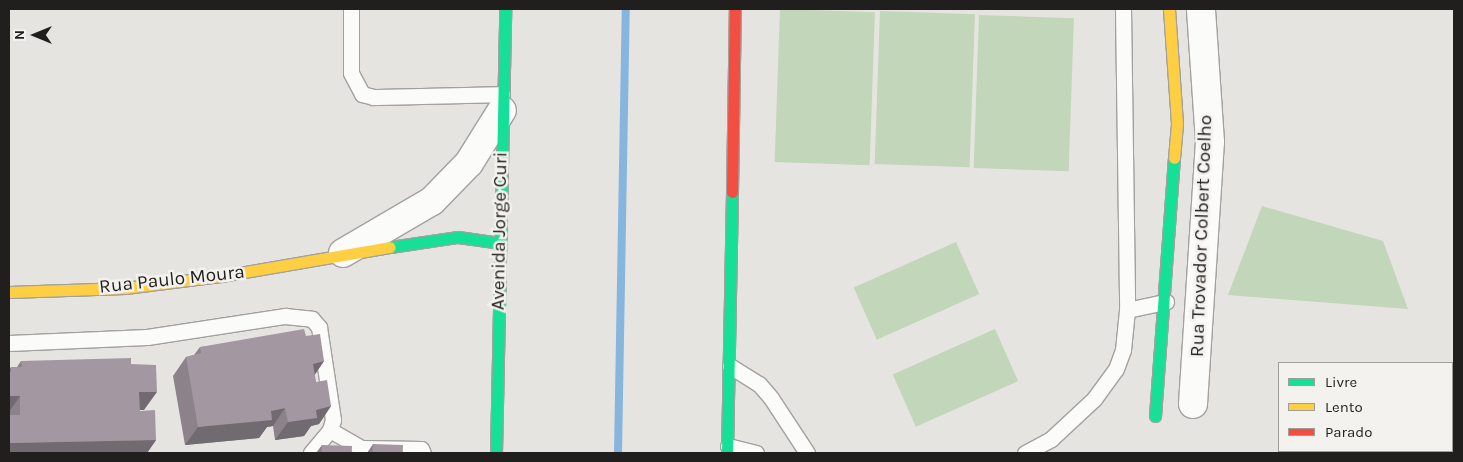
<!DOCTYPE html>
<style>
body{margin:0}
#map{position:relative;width:1463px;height:462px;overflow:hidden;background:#e6e4e1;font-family:Karla,sans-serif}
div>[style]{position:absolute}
.green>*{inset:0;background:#c2d6b9;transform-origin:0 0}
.stream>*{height:8px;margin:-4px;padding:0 4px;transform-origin:4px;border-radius:4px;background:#86b6de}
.roads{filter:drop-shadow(1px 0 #a2a19f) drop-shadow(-1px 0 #a2a19f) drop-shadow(0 1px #a2a19f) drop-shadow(0 -1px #a2a19f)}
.lane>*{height:15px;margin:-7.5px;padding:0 7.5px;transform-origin:7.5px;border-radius:7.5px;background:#fbfbfa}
.street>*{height:28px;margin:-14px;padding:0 14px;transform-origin:14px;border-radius:14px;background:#fbfbfa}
.fast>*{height:11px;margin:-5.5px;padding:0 5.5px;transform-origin:5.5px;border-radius:5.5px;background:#16e098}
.slow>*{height:11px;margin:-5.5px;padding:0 5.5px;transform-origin:5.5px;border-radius:5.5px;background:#ffcf43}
.jam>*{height:11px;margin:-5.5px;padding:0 5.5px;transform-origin:5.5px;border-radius:5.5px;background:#f24e42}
.wall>*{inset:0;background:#8c838a}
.shaded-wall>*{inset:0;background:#726a71}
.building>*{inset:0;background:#a398a1;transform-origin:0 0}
span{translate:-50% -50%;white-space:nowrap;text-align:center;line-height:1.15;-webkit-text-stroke:5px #f4f2ee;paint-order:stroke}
.street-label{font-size:19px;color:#201f1d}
.frame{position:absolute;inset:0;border:10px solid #201f1d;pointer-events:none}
.legend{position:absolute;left:1278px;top:362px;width:175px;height:90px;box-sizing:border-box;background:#f4f2ee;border:1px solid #9f9e9a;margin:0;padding:6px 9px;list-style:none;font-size:15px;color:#201f1d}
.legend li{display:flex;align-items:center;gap:10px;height:25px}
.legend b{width:25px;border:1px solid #9f9e9a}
.north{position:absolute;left:10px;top:10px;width:50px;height:50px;-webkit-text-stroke:4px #f4f2ee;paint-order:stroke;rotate:270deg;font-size:14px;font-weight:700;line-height:20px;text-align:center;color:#201f1d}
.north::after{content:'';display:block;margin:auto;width:18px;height:22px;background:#201f1d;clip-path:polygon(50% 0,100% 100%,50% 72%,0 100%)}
</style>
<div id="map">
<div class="green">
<div style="left:780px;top:9px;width:95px;height:153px;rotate:2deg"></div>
<div style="left:880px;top:11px;width:95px;height:153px;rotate:2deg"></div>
<div style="left:979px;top:15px;width:95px;height:153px;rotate:2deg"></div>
<div style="clip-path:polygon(1262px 206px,1383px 241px,1408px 309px,1228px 295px)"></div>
<div style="left:956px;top:242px;width:57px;height:112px;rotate:66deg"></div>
<div style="left:995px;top:329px;width:57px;height:112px;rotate:66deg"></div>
</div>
<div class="stream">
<div style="left:618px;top:453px;width:444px;rotate:-89deg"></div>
</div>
<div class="roads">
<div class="lane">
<div style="left:351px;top:9px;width:64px;rotate:90deg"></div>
<div style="left:351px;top:73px;width:24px;rotate:62deg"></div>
<div style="left:362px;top:94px;width:11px;rotate:15deg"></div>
<div style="left:373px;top:97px;width:129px;rotate:-1.3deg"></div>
<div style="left:1123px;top:9px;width:301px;rotate:89.2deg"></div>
<div style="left:9px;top:343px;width:138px;rotate:-2.5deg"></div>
<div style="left:147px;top:337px;width:140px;rotate:-8.7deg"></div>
<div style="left:285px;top:316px;width:27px;rotate:6deg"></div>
<div style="left:312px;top:319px;width:11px;rotate:49deg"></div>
<div style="left:319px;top:327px;width:94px;rotate:81.4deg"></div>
<div style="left:333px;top:420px;width:10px;rotate:107deg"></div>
<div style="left:330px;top:430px;width:30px;rotate:130deg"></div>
<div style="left:730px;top:366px;width:34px;rotate:32deg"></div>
<div style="left:759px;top:384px;width:18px;rotate:49deg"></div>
<div style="left:771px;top:398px;width:66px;rotate:56.8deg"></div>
<div style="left:330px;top:430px;width:36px;rotate:30deg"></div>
<div style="left:361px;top:448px;width:60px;rotate:1deg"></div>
<div style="left:421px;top:449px;width:4px;rotate:63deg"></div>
<div style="left:728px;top:446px;width:29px;rotate:14deg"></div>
<div style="left:1025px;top:453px;width:30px;rotate:-28deg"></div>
<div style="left:1051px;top:439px;width:59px;rotate:-42.9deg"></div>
<div style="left:1094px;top:399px;width:37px;rotate:-54deg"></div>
<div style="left:1116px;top:369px;width:20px;rotate:-70deg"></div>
<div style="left:1123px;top:350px;width:40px;rotate:-84.3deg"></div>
<div style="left:1127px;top:310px;width:40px;rotate:-12deg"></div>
</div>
<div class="street">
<div style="left:343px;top:253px;width:103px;rotate:-30.3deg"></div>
<div style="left:432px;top:201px;width:53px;rotate:-45.8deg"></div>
<div style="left:469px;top:163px;width:62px;rotate:-58.1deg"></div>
<div style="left:1193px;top:404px;width:263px;rotate:-86.3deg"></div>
<div style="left:1210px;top:142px;width:133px;rotate:-93.9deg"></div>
</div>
<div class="fast">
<div style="left:390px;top:247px;width:69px;rotate:-8.4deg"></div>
<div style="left:458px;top:237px;width:42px;rotate:8.1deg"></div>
<div style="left:1155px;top:416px;width:259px;rotate:-85.8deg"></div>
<div style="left:496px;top:453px;width:444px;rotate:-88.8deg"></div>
<div style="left:727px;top:453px;width:261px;rotate:-88.9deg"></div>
</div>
<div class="slow">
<div style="left:1169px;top:9px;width:115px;rotate:86deg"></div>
<div style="left:1177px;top:124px;width:34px;rotate:95deg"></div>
<div style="left:9px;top:292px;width:116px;rotate:-2deg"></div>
<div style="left:125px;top:288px;width:98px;rotate:-7.1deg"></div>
<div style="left:222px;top:276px;width:170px;rotate:-9.8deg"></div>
</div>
<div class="jam">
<div style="left:732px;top:192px;width:183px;rotate:-89.1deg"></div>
</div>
</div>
<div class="wall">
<div style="clip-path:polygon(306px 336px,324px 361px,314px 375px,316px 382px,331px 406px,319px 424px,311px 426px,304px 436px,275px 440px,273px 426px,267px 427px,259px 438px,185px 445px,173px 376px,186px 357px,194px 355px,200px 347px)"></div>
<div style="clip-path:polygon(21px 361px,131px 364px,144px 410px,139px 410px,156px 440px,147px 453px,9px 453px,9px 370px,11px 367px,17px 367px)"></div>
<div style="clip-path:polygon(373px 444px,403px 453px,367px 453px)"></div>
<div style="clip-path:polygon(322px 445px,352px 453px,316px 453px)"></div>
</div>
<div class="shaded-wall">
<div style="clip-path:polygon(324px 361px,312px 379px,313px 364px)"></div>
<div style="clip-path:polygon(139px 392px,157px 392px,144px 410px,126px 410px)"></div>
<div style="clip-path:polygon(9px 396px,20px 396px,9px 412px)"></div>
<div style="clip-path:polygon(331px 406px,319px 424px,311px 426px,304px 436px,275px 440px,288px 422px,316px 410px)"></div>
<div style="clip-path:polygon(285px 408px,273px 426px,267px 427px,259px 438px,185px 445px,198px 427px)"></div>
<div style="clip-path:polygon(156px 440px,147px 453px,9px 453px,9px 443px)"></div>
</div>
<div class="building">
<div style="clip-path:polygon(304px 329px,306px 336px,320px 334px,324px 361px,313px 364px,316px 382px,327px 380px,331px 406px,316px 410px,317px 418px,288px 422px,285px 408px,271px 411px,272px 420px,198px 427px,186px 357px,201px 353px,200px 347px)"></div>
<div style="clip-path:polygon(131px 358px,131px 364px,156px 365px,157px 392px,139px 392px,140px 411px,155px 410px,156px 440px,9px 443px,9px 415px,20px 415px,20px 396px,9px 396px,9px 373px,11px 372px,11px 367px,22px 367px,21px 361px)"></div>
<div style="left:373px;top:444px;width:30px;height:9px;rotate:2deg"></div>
<div style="left:322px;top:445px;width:30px;height:8px;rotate:2deg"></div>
</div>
<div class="street-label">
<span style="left:500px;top:231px;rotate:-89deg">Avenida Jorge Curi</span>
<span style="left:1202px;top:236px;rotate:-88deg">Rua Trovador Colbert Coelho</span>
<span style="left:172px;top:280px;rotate:-6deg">Rua Paulo Moura</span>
</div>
<div class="frame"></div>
<ul class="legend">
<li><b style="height:6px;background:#16e098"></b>Livre</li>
<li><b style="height:6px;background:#ffcf43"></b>Lento</li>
<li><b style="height:6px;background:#f24e42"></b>Parado</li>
</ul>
<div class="north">N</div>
</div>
